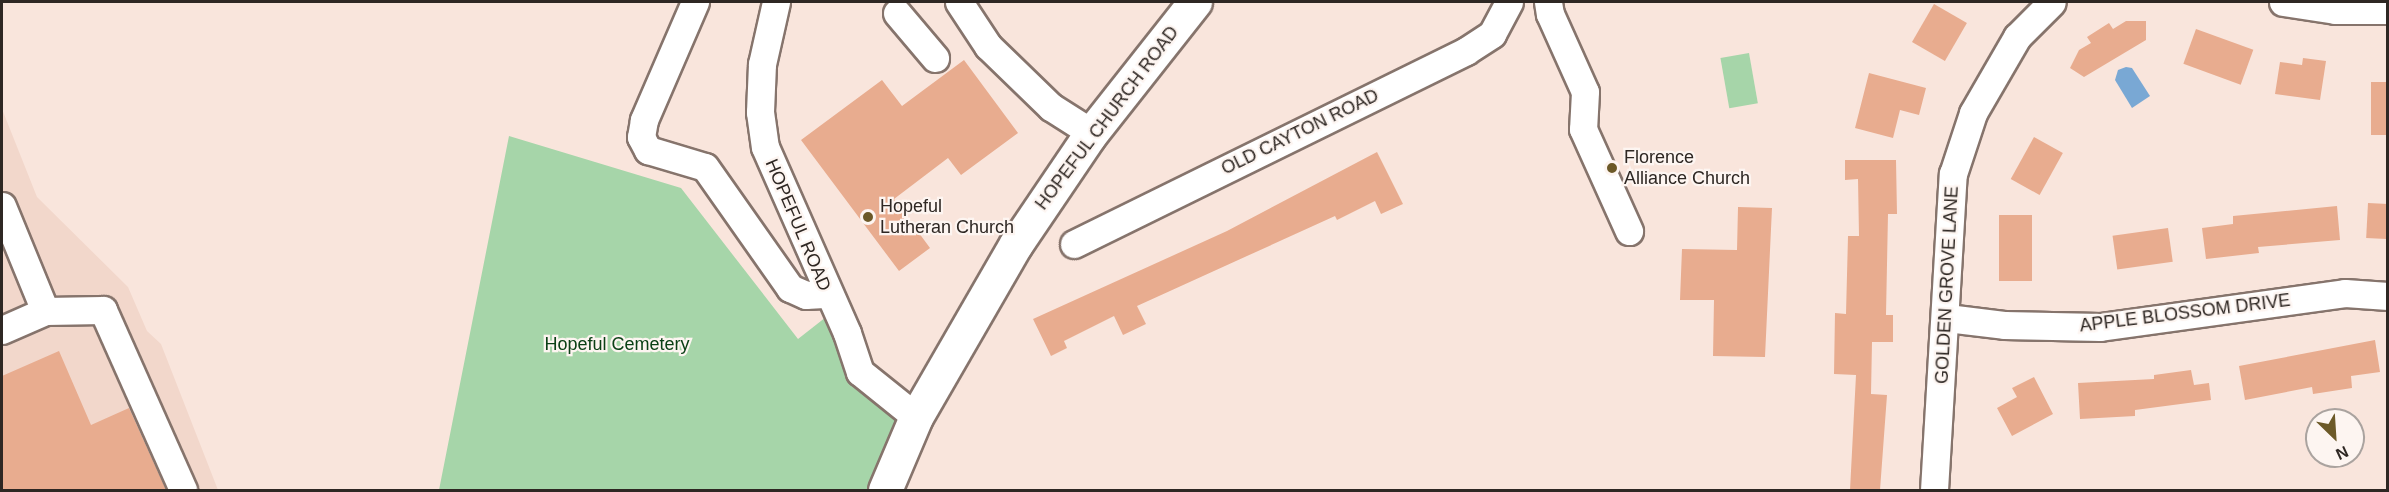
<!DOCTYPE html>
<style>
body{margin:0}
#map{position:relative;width:2389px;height:492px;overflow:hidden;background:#f9e5dc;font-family:Arial,sans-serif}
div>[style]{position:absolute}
.built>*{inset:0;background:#f2d7cb}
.green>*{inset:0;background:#a6d5a9;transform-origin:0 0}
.water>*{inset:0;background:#79a8d4}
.building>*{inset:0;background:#e8ac8f;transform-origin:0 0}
.roads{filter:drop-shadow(2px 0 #86746c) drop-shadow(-2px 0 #86746c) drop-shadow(0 2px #86746c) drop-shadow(0 -2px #86746c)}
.minor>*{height:27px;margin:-13.5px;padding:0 13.5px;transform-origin:13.5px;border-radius:13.5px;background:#fff}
.major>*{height:33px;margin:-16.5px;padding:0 16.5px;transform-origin:16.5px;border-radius:16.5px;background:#fff}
.dots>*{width:16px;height:16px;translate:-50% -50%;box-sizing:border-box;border:3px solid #fdf5f1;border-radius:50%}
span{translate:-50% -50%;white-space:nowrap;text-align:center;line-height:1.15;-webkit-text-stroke:4.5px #fdf5f1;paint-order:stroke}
.street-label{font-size:18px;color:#2e2723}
.poi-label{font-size:18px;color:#2e2723}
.left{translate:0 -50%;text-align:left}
.park-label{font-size:18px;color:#0a4015}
.frame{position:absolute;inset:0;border:3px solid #2e2723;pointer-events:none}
.north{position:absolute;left:2305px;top:408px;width:60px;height:60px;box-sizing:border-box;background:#fdf5f1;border:2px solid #aaa39f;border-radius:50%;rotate:155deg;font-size:16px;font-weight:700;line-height:24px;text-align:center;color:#2e2723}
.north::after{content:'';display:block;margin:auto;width:21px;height:27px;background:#6c5928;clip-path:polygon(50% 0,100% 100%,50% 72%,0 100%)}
</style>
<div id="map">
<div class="built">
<div style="clip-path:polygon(2px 109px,37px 197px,128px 287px,147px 331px,161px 344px,218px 490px,2px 490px)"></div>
</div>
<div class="green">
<div style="left:1749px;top:53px;width:51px;height:29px;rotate:80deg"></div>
<div style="clip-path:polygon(509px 136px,681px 188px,798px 339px,835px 310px,860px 372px,916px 417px,885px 490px,439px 490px)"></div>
</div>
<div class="water">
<div style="clip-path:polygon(2126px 67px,2132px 68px,2150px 96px,2132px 108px,2115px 80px,2118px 70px)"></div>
</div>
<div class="building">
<div style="left:1934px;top:4px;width:38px;height:44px;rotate:30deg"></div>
<div style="clip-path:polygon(2126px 21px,2146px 21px,2146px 40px,2084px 77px,2070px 68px,2079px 50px,2091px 43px,2087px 37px,2109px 23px,2113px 29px)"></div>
<div style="left:2196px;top:29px;width:61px;height:37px;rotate:20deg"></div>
<div style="clip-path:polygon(2303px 58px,2326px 61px,2320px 100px,2275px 94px,2280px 62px,2302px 65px)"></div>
<div style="clip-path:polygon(964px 60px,1018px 133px,961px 175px,948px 158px,894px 199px,930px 248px,899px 271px,801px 140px,882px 80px,902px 106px)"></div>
<div style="clip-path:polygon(1869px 73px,1926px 88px,1919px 115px,1900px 110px,1893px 138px,1855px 128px)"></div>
<div style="left:2388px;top:82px;width:53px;height:17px;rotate:90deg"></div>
<div style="left:2034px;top:137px;width:33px;height:48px;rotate:29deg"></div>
<div style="clip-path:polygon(1377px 152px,1403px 204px,1381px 214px,1375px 201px,1337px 220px,1335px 216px,1137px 306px,1146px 324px,1123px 335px,1114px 316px,1064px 341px,1067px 348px,1051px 356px,1033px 319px,1227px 231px)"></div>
<div style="clip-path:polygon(1845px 160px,1896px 160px,1897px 214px,1888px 214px,1886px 315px,1893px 315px,1893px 342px,1872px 342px,1871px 394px,1887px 395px,1880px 490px,1850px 490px,1856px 375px,1834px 374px,1835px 313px,1846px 314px,1848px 236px,1859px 236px,1858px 179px,1845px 180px)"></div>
<div style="left:2368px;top:203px;width:20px;height:35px;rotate:3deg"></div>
<div style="clip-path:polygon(2337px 206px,2340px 240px,2258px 247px,2259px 253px,2206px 259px,2202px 228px,2233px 224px,2233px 216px)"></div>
<div style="clip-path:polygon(1738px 207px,1772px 208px,1765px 357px,1713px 356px,1714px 300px,1680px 300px,1682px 249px,1737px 250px)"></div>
<div style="left:1999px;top:215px;width:33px;height:66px"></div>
<div style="left:2168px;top:228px;width:34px;height:56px;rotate:82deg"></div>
<div style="clip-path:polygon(2375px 340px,2380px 372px,2351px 376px,2352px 388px,2313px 394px,2312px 387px,2245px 400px,2239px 366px)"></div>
<div style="clip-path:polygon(59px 351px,91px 425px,129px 408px,166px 490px,2px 490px,2px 376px)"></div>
<div style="clip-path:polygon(2191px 370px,2194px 385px,2209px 383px,2211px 400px,2135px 410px,2135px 416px,2080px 419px,2078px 383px,2154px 379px,2154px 375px)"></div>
<div style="clip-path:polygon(2034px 377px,2053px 414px,2012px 436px,1997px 408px,2017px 397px,2012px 388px)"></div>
</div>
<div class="roads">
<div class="minor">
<div style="left:695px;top:2px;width:129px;rotate:113.4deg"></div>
<div style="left:644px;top:120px;width:17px;rotate:100deg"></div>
<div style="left:641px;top:137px;width:15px;rotate:62deg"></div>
<div style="left:648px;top:150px;width:59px;rotate:16.6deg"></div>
<div style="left:705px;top:167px;width:148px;rotate:54.9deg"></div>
<div style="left:790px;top:288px;width:17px;rotate:24deg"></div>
<div style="left:806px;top:295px;width:22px;rotate:-3deg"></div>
<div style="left:776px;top:2px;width:64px;rotate:102.7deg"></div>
<div style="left:762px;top:64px;width:48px;rotate:92.4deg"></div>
<div style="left:760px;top:112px;width:35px;rotate:82deg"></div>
<div style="left:765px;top:147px;width:203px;rotate:66.2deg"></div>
<div style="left:847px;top:333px;width:41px;rotate:71.6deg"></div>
<div style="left:860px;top:372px;width:72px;rotate:38.8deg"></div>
<div style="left:959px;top:2px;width:53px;rotate:56.6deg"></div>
<div style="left:988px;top:46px;width:88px;rotate:44.1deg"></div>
<div style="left:1051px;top:107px;width:49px;rotate:32.4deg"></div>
<div style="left:1548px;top:2px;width:12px;rotate:81deg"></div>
<div style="left:1550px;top:14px;width:85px;rotate:65.8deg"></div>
<div style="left:1585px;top:92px;width:37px;rotate:93deg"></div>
<div style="left:1583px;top:129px;width:112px;rotate:65.7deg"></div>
<div style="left:2283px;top:2px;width:53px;rotate:8.7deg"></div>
<div style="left:2335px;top:10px;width:53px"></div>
<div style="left:897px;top:13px;width:59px;rotate:49.8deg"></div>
<div style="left:2px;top:206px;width:113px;rotate:67.7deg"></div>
<div style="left:1074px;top:244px;width:437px;rotate:-26.2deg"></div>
<div style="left:1466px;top:51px;width:31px;rotate:-33deg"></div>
<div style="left:1492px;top:34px;width:36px;rotate:-62deg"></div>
<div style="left:1947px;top:318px;width:57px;rotate:7deg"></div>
<div style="left:2004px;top:325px;width:96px;rotate:1.2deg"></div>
<div style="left:2100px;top:327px;width:247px;rotate:-7.9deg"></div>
<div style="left:2345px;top:293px;width:43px;rotate:4deg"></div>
<div style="left:2px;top:330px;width:47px;rotate:-23.8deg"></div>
<div style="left:45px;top:311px;width:58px;rotate:-1deg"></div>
<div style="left:103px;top:310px;width:197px;rotate:66deg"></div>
<div style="left:1934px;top:490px;width:317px;rotate:-86.6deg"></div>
<div style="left:1953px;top:174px;width:64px;rotate:-71.8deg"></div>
<div style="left:1973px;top:113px;width:88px;rotate:-59.9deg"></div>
<div style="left:2017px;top:37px;width:49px;rotate:-45deg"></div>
</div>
<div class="major">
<div style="left:885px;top:490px;width:79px;rotate:-67deg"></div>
<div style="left:916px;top:417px;width:200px;rotate:-60deg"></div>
<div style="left:1016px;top:244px;width:130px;rotate:-55.9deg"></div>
<div style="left:1089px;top:136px;width:171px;rotate:-51.7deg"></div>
</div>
</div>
<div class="dots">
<div style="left:1612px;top:168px;background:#6c5928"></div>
<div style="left:868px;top:217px;background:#6c5928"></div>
</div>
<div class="street-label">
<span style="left:1107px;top:118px;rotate:-53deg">HOPEFUL CHURCH ROAD</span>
<span style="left:1300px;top:132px;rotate:-26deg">OLD CAYTON ROAD</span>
<span style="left:798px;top:225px;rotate:67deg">HOPEFUL ROAD</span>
<span style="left:1947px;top:285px;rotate:-87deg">GOLDEN GROVE LANE</span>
<span style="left:2185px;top:313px;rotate:-7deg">APPLE BLOSSOM DRIVE</span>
</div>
<div class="poi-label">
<span class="left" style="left:1624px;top:168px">Florence<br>Alliance Church</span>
<span class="left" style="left:880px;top:217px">Hopeful<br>Lutheran Church</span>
</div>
<div class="park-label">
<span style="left:617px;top:344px">Hopeful Cemetery</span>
</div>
<div class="frame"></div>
<div class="north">N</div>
</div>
